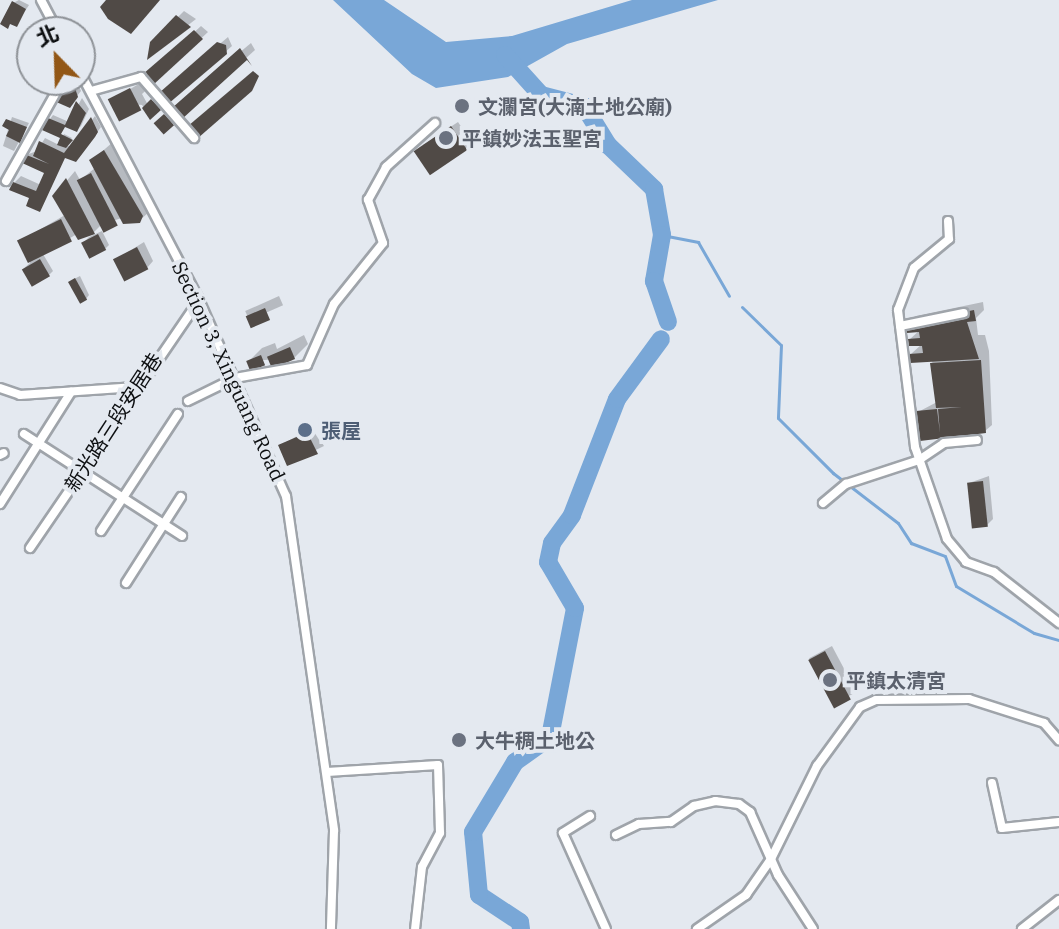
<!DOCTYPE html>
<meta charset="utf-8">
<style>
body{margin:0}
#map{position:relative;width:1059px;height:929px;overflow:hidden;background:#e4e9f0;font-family:"IBM Plex Serif","Noto Sans TC",serif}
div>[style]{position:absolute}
.water>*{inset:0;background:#79a7d7}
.shadow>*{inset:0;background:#0003;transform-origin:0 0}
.stream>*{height:3px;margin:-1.5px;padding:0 1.5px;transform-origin:1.5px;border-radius:1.5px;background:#79a7d7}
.river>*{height:18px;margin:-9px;padding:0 9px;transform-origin:9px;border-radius:9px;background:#79a7d7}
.building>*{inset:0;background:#504a46;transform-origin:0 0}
.roads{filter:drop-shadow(2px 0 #9fa4aa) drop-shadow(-2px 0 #9fa4aa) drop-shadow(0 2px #9fa4aa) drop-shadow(0 -2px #9fa4aa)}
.street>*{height:8px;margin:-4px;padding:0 4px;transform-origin:4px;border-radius:4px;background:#fff}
.dots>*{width:22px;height:22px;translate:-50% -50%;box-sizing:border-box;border:4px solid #e4e9f0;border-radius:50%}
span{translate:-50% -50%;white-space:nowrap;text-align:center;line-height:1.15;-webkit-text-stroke:8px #e4e9f0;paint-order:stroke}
.worship-label{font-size:20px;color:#5b616d;font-weight:700}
.left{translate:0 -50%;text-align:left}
.street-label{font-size:20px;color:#0d0f11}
.service-label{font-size:20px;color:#4e5e75;font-weight:700}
.north{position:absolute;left:16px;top:16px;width:80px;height:80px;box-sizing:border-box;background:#e4e9f0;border:2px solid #8e9297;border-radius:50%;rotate:337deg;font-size:22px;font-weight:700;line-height:32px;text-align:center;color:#0d0f11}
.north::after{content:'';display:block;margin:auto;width:28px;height:36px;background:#925716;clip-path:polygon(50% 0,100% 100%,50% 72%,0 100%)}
</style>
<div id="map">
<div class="water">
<div style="clip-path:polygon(333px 0,384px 0,446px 42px,512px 36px,632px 0,718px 0,567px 44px,508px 77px,436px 88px,412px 74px)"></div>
</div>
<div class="shadow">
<div style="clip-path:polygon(19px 0,29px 5px,16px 25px,13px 3px)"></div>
<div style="clip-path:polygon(184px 11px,196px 19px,150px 55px,152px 43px)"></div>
<div style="clip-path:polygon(201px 26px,208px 32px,142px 94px,148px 105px,228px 37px,232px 46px,151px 117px,142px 105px,110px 101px,137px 85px)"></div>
<div style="clip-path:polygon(251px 43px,255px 50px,164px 132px,162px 117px)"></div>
<div style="clip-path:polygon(66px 81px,77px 81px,81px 91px,73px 101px)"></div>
<div style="clip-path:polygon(82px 98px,89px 109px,81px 126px,77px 130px,66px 125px,59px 135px,50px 119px,53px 115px,69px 122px)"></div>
<div style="clip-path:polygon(95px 116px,101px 127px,80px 156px,65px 156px,40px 209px,14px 183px,21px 176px,41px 185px,47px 172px,26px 155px,37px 151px,45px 138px,59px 145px,64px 134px,72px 138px,66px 145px,71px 147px)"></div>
<div style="clip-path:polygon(12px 117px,29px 123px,14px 151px,3px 146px)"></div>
<div style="clip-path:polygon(458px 122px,472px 143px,465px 149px,423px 145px)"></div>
<div style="clip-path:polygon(113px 142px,149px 212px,139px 221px,122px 218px,102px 224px,89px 237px,102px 231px,109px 245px,105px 249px,84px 242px,94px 232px,77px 234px,43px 254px,53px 271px,49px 275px,23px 269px,30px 263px,20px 241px,65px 215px,54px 196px,75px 171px,80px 180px,95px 168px,91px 161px)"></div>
<div style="clip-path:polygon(144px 242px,153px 261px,147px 268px,115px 260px)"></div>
<div style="clip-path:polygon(80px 276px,89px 295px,86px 299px,74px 279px)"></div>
<div style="left:279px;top:296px;width:10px;height:37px;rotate:66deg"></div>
<div style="clip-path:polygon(983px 302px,984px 310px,976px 318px,978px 335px,985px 335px,989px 351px,992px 425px,985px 431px,940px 436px,918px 412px,937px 402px,932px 360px,911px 354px,922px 344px,910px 339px,920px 330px,908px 324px,916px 316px)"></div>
<div style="clip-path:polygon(304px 335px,308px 344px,294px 358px,249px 361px,262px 348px,275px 343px,277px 349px)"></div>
<div style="clip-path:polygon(306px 431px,308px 436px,316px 433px,324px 446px,289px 463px,281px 445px)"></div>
<div style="clip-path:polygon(989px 476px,993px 519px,987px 525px,969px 483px)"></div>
<div style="left:832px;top:646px;width:52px;height:26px;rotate:62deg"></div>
</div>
<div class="stream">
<div style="left:662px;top:235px;width:37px;rotate:11deg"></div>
<div style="left:698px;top:242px;width:62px;rotate:60.1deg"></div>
<div style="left:742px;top:307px;width:54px;rotate:44.3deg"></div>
<div style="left:781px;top:345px;width:73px;rotate:92.4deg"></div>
<div style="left:778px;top:418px;width:78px;rotate:45deg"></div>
<div style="left:833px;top:473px;width:82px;rotate:37.6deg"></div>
<div style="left:898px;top:523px;width:24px;rotate:57deg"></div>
<div style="left:911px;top:543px;width:36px;rotate:21deg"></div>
<div style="left:945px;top:556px;width:32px;rotate:70deg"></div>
<div style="left:956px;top:586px;width:91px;rotate:31.1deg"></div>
<div style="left:1034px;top:633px;width:26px;rotate:16deg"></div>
</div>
<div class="river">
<div style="left:505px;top:55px;width:54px;rotate:48deg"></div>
<div style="left:541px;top:95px;width:44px;rotate:14.3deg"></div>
<div style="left:584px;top:106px;width:46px;rotate:58.4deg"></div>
<div style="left:608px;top:145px;width:64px;rotate:43.7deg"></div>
<div style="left:654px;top:189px;width:47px;rotate:80.1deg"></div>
<div style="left:662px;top:235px;width:47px;rotate:99.9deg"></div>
<div style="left:654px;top:281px;width:43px;rotate:71.1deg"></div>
<div style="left:521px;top:929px;width:7px;rotate:-98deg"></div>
<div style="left:520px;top:922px;width:49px;rotate:-146.6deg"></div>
<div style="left:479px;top:895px;width:63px;rotate:-95.4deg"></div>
<div style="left:473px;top:832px;width:82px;rotate:-59deg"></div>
<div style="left:515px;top:762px;width:43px;rotate:-35.5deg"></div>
<div style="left:550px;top:737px;width:131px;rotate:-79deg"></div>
<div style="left:575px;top:608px;width:53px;rotate:-120.4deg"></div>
<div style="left:548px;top:562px;width:19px;rotate:-78deg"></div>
<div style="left:552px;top:543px;width:34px;rotate:-54deg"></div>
<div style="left:572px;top:515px;width:124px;rotate:-68.8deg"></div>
<div style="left:617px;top:399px;width:74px;rotate:-53.7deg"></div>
</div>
<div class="building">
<div style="clip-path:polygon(106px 0,160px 0,131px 34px,108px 19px,100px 7px)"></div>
<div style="clip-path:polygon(12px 1px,26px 9px,17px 27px,10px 24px,8px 29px,0 24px)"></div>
<div style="clip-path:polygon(176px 15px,191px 27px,147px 60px,150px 42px)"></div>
<div style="clip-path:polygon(194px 30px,203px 39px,153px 85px,143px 74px)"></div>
<div style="clip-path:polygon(217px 42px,226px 45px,227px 54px,168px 104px,159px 93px)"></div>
<div style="clip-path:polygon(240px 48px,252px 66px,247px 60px,182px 119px,172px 108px)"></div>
<div style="clip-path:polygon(253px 71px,259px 76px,252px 91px,198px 138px,188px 126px)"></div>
<div style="clip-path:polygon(64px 80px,74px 85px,78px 97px,70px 108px,54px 101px)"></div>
<div style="left:130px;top:88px;width:25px;height:25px;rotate:63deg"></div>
<div style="clip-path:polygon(151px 99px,161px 110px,150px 120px,142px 108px)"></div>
<div style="clip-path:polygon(76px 101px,86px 113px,77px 132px,65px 127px,61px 134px,73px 140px,66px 148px,57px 145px,60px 138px,42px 130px,48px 118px,65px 125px)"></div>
<div style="left:164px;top:114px;width:15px;height:14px;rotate:48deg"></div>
<div style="clip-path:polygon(91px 117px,98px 132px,95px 137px,76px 162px,65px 158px,40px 212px,26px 206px,29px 198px,9px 190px,13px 182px,36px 191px,44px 173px,20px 162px,24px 154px,49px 164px,33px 156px,39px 141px,64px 153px)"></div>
<div style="clip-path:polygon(6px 119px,27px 127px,20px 143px,6px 136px,9px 130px,2px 126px)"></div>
<div style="left:451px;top:126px;width:29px;height:45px;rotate:56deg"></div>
<div style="clip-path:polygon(104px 150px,143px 216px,140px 223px,123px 224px,89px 160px)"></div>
<div style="left:91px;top:173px;width:59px;height:16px;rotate:63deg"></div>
<div style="clip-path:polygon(66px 178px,95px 234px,78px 240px,52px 196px)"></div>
<div style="left:61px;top:219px;width:25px;height:49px;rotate:64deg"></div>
<div style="left:98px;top:234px;width:18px;height:19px;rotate:63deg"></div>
<div style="left:137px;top:247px;width:25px;height:27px;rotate:63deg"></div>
<div style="left:40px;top:259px;width:20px;height:21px;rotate:60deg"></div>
<div style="left:75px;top:278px;width:25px;height:8px;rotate:61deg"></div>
<div style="left:265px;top:308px;width:13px;height:21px;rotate:67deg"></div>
<div style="clip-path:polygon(974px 310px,976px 321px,967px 322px,979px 359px,910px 363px,909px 354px,923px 353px,922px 346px,909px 346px,908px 339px,920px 338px,919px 332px,907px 333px,905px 324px)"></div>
<div style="left:290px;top:347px;width:13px;height:25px;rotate:67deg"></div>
<div style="left:261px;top:355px;width:11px;height:16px;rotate:68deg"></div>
<div style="clip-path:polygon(981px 360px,986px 433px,920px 441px,916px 411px,937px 409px,940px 433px,938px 409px,962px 407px,936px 408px,930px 363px)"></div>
<div style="clip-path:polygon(299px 436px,302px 441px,310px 438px,318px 454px,287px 466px,278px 445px)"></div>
<div style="left:983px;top:481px;width:46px;height:16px;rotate:84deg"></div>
<div style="left:825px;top:651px;width:55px;height:19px;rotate:62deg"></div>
</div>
<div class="roads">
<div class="street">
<div style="left:41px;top:0;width:36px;rotate:62deg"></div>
<div style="left:80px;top:72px;width:257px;rotate:62.4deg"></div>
<div style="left:199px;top:300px;width:214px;rotate:66.1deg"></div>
<div style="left:286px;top:496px;width:338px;rotate:81.8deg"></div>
<div style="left:334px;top:831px;width:98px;rotate:91.8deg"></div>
<div style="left:91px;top:91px;width:52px;rotate:-15.6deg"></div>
<div style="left:141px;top:77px;width:81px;rotate:49deg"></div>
<div style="left:6px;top:181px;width:116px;rotate:-60.6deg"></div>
<div style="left:948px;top:221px;width:18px;rotate:87deg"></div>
<div style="left:949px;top:239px;width:45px;rotate:140.4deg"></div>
<div style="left:914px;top:268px;width:45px;rotate:110.9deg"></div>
<div style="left:898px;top:310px;width:138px;rotate:82.9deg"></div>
<div style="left:915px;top:447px;width:97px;rotate:70.8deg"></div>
<div style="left:947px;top:539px;width:30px;rotate:50deg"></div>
<div style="left:966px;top:562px;width:30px;rotate:20deg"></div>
<div style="left:994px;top:572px;width:83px;rotate:38.1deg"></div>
<div style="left:900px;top:326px;width:65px;rotate:-11.5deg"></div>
<div style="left:0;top:388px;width:21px;rotate:19deg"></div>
<div style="left:20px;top:395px;width:116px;rotate:-3.9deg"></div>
<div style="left:188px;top:401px;width:52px;rotate:-26.1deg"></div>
<div style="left:235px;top:378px;width:73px;rotate:-10.2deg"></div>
<div style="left:307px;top:365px;width:67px;rotate:-66.1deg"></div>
<div style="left:334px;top:304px;width:78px;rotate:-51.2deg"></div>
<div style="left:383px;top:243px;width:46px;rotate:-109.2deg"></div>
<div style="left:368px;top:200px;width:38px;rotate:-61deg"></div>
<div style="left:386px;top:167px;width:66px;rotate:-41.9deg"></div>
<div style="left:24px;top:434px;width:188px;rotate:32.8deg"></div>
<div style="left:0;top:455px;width:4px;rotate:-27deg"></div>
<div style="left:823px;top:503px;width:30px;rotate:-40deg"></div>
<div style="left:846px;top:484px;width:77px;rotate:-18.2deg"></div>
<div style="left:919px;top:460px;width:30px;rotate:-34deg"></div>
<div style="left:944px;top:443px;width:33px;rotate:-5deg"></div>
<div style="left:0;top:504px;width:133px;rotate:-57.6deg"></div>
<div style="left:101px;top:531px;width:140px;rotate:-56.7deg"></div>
<div style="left:30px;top:548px;width:300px;rotate:-55.7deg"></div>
<div style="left:126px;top:583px;width:102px;rotate:-57.4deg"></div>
<div style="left:327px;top:772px;width:111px;rotate:-3.6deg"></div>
<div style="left:438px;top:765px;width:68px;rotate:88.3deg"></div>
<div style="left:440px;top:833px;width:38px;rotate:118deg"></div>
<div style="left:422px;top:867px;width:62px;rotate:96.4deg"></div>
<div style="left:992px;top:783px;width:46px;rotate:77.5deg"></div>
<div style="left:1002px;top:828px;width:57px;rotate:-6deg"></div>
<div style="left:590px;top:816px;width:32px;rotate:148deg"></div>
<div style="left:563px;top:833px;width:105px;rotate:65.9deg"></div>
<div style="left:616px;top:835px;width:25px;rotate:-26deg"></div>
<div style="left:639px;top:824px;width:32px;rotate:-4deg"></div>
<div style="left:671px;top:822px;width:28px;rotate:-35deg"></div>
<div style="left:694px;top:806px;width:22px;rotate:-13deg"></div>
<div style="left:715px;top:801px;width:24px;rotate:7deg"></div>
<div style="left:739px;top:804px;width:14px;rotate:36deg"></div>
<div style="left:750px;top:812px;width:69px;rotate:66deg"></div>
<div style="left:778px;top:875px;width:64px;rotate:57.1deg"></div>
<div style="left:697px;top:929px;width:60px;rotate:-34.8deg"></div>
<div style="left:746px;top:895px;width:44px;rotate:-55.2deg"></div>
<div style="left:771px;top:859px;width:104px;rotate:-63.7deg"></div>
<div style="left:817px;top:766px;width:73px;rotate:-53.9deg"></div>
<div style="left:860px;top:707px;width:17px;rotate:-24deg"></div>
<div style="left:876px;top:700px;width:93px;rotate:-0.6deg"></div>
<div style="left:969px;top:699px;width:79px;rotate:17.7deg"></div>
<div style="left:1044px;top:723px;width:23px;rotate:49deg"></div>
<div style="left:1022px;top:929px;width:47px;rotate:-38.1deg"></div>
</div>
</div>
<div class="dots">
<div style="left:462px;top:106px;background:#6b7280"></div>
<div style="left:446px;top:138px;background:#6b7280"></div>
<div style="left:305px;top:430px;background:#5c6f8a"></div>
<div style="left:830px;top:680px;background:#6b7280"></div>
<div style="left:459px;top:740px;background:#6b7280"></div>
</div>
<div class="worship-label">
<span class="left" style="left:478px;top:106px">文瀾宮(大湳土地公廟)</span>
<span class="left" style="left:462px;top:138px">平鎮妙法玉聖宮</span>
<span class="left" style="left:846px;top:680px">平鎮太清宮</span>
<span class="left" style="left:475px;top:740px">大牛稠土地公</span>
</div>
<div class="street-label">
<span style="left:229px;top:371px;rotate:65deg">Section 3, Xinguang Road</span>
<span style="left:113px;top:422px;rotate:-57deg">新光路三段安居巷</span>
</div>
<div class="service-label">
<span class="left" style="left:321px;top:430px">張屋</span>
</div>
<div class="north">北</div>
</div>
